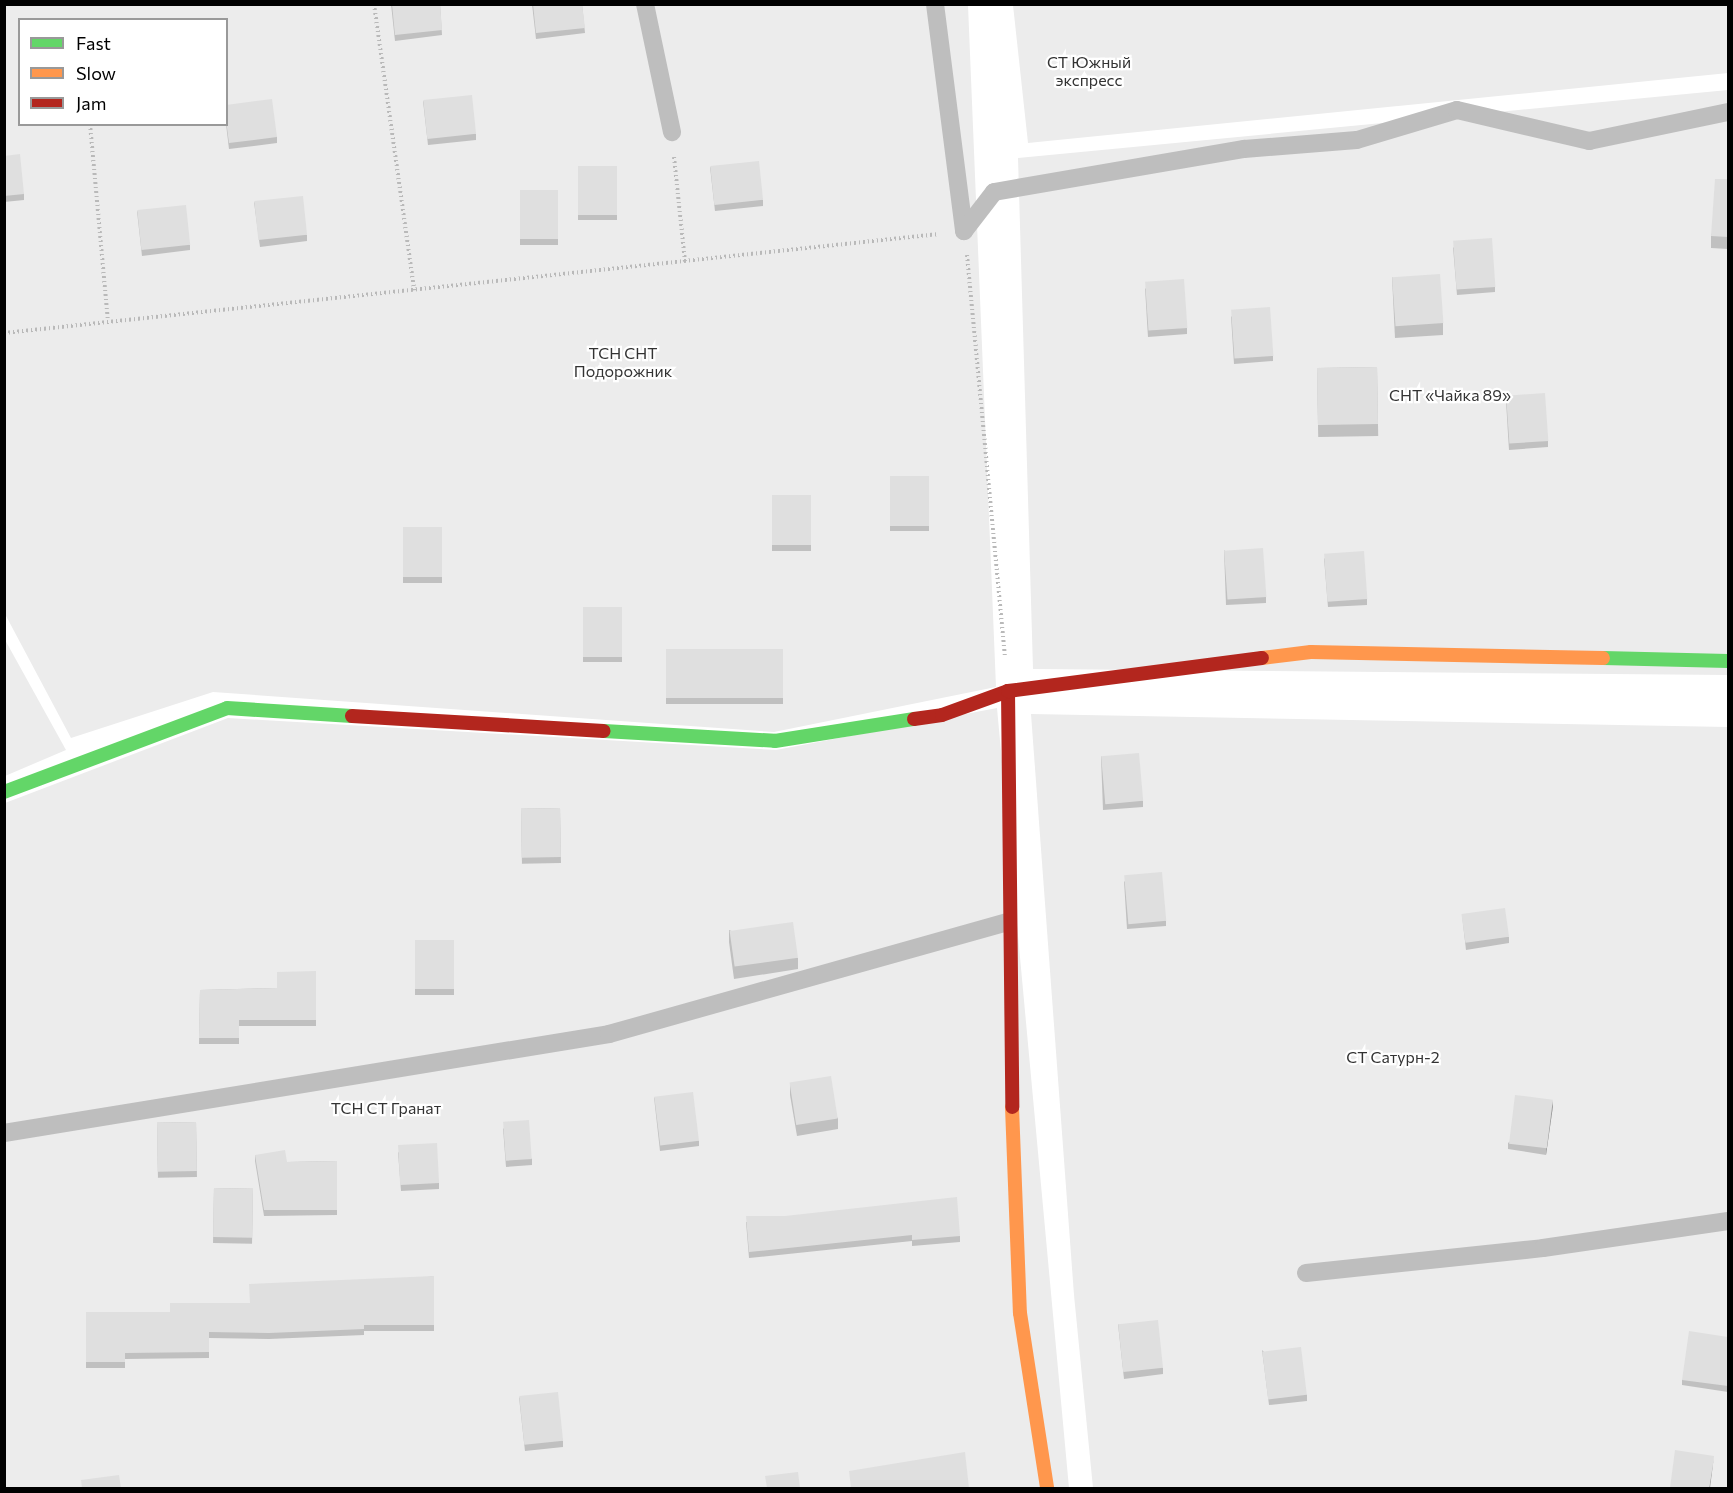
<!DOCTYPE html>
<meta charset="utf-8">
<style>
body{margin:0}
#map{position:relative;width:1733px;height:1493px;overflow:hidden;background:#fff;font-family:Commissioner,sans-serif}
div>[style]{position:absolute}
.green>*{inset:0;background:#ececec}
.path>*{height:4px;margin-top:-2px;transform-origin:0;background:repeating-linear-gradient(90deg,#b9b9b9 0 1.5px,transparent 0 4.5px)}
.lane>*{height:18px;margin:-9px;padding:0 9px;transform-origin:9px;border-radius:9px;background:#bebebe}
.fast>*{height:14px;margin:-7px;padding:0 7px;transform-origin:7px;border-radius:7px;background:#63d668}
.slow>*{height:14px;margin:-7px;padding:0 7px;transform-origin:7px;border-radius:7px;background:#ff974d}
.jam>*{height:14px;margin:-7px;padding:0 7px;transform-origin:7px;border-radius:7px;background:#b3261e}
.wall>*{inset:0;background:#c0c0c0;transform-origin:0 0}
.shaded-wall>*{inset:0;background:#9c9c9c}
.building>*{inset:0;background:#dfdfdf;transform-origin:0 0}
span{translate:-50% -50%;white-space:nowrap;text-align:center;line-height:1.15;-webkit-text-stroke:4.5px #fff;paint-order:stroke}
.park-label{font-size:16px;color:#333}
.frame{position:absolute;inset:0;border:6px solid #000;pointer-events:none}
.legend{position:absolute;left:18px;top:18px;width:210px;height:108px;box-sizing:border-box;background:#fff;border:2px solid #999;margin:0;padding:8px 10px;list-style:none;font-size:18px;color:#000}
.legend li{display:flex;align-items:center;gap:12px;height:30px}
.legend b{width:30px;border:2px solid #999}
</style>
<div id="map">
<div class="green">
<div style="clip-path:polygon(evenodd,4px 5px,968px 5px,996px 687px,774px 732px,213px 692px,71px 738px,5px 614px,4px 5px,20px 20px,226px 20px,226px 124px,20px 124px,20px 20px)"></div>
<div style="clip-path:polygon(1013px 5px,1728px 5px,1728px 73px,1028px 143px)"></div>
<div style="clip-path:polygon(1728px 90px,1728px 675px,1033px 669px,1018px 158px)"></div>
<div style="clip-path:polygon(4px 638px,66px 750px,5px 776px,4px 776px)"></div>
<div style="clip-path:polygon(997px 708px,1069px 1488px,5px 1488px,5px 803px,228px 718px,776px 750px)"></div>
<div style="clip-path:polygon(1031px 714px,1728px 727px,1728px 1488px,1093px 1488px,1074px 1295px)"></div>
</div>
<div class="path">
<div style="left:374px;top:4px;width:289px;rotate:82deg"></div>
<div style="left:90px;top:124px;width:197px;rotate:84.8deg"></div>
<div style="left:674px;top:157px;width:105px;rotate:84deg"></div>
<div style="left:967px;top:255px;width:404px;rotate:84.6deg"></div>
<div style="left:4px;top:333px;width:940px;rotate:-6.04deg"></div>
</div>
<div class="lane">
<div style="left:645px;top:4px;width:131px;rotate:78.1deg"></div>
<div style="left:935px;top:4px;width:229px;rotate:82.7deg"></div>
<div style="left:964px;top:231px;width:49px;rotate:-52.4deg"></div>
<div style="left:994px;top:192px;width:254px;rotate:-9.8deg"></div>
<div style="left:1244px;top:149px;width:113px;rotate:-4.6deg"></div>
<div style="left:1357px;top:140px;width:104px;rotate:-16.7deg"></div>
<div style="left:1457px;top:110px;width:136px;rotate:13.2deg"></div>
<div style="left:1589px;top:141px;width:142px;rotate:-11.8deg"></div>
<div style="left:4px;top:1133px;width:613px;rotate:-9.29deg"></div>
<div style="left:609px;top:1034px;width:413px;rotate:-15.7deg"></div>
<div style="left:1306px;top:1273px;width:238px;rotate:-6deg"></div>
<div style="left:1543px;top:1248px;width:187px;rotate:-8.3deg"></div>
</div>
<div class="fast">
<div style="left:1603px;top:658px;width:125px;rotate:1.4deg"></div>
<div style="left:604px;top:731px;width:171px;rotate:3.3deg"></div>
<div style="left:775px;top:741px;width:141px;rotate:-9deg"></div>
<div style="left:4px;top:792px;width:238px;rotate:-20.6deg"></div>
<div style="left:227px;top:708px;width:125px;rotate:3.7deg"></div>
</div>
<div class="slow">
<div style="left:1262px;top:658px;width:49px;rotate:-7deg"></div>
<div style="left:1311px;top:652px;width:292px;rotate:1.2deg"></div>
<div style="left:1012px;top:1107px;width:206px;rotate:87.8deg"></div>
<div style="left:1020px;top:1313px;width:177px;rotate:81.2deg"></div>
</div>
<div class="jam">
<div style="left:1008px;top:691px;width:416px;rotate:89.4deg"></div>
<div style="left:352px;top:716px;width:252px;rotate:3.4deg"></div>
<div style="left:914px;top:719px;width:28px;rotate:-8deg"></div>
<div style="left:942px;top:715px;width:70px;rotate:-20deg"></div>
<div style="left:1008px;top:691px;width:256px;rotate:-7.4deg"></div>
</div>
<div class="wall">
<div style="clip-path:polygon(391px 4px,440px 4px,442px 35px,395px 41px)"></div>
<div style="clip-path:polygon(532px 4px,582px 4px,585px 33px,536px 39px)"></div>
<div style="clip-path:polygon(423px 101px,476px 134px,476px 140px,428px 145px)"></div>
<div style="clip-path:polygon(226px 105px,277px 137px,277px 143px,229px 149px,226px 124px)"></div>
<div style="clip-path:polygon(4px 156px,24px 194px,24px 200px,4px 202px)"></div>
<div style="left:578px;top:166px;width:39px;height:54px"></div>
<div style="clip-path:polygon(710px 167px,763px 200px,763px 206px,715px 211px)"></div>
<div style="clip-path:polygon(1728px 179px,1728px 249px,1711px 248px,1711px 236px)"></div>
<div style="left:520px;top:190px;width:38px;height:55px"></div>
<div style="clip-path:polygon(254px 202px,307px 235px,307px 241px,260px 247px)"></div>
<div style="clip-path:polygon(137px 211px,190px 245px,190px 250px,142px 256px)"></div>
<div style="clip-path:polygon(1453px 247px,1495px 287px,1495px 292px,1457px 295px)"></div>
<div style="clip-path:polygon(1392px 277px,1443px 323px,1443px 335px,1395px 338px)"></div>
<div style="clip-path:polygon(1145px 288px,1187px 328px,1187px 334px,1148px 337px)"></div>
<div style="clip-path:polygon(1231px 316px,1273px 356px,1273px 361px,1234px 364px)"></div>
<div style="left:1377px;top:367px;width:69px;height:60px;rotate:89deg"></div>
<div style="clip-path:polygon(1506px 401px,1548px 441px,1548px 447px,1509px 450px)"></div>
<div style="left:890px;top:476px;width:39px;height:55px"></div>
<div style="left:772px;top:495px;width:39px;height:56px"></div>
<div style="left:442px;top:527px;width:56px;height:39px;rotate:90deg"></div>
<div style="clip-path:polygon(1224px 550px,1266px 597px,1266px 603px,1226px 605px)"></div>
<div style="clip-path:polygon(1324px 558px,1367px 599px,1367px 605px,1328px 607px)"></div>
<div style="left:622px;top:607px;width:55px;height:39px;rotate:90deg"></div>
<div style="left:666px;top:649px;width:117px;height:55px"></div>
<div style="clip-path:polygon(1101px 756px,1143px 801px,1143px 807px,1103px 810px)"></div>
<div style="left:560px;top:808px;width:55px;height:39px;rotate:89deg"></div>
<div style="clip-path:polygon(1124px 881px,1166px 921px,1166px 926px,1127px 929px)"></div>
<div style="clip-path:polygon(1462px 915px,1509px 937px,1509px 943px,1466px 950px)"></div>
<div style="clip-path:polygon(729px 930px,798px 958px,798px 969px,734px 979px,729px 942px)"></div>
<div style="left:454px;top:940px;width:55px;height:39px;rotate:90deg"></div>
<div style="clip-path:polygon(316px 971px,316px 1026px,239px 1026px,239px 1044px,199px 1044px,200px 990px,277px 988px)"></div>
<div style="clip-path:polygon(790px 1083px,838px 1118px,838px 1129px,797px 1136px,790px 1095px)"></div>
<div style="clip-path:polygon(654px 1097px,699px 1141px,699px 1146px,660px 1151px)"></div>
<div style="clip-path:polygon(1553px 1106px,1546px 1155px,1508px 1149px,1508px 1143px)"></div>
<div style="left:196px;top:1122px;width:55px;height:39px;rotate:89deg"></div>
<div style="clip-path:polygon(503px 1128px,532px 1159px,532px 1165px,506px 1167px)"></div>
<div style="clip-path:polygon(398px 1152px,439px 1183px,439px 1189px,401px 1191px)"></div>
<div style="clip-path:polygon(255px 1155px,287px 1162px,337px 1161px,337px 1215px,264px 1216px,255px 1161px)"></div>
<div style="left:214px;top:1188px;width:39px;height:55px;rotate:1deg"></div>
<div style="clip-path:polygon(746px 1222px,960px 1236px,960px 1242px,912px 1246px,912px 1241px,749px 1258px)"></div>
<div style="clip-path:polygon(434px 1276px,434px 1331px,364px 1331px,364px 1335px,269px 1339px,209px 1338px,209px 1358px,125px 1359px,125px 1368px,86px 1368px,86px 1312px,170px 1312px,250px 1303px)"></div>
<div style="clip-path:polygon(1118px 1324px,1163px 1368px,1163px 1374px,1124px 1379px)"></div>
<div style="clip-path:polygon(1728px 1337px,1728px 1392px,1682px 1385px,1682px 1380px)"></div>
<div style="clip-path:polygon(1262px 1350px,1307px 1395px,1307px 1401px,1269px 1405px)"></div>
<div style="clip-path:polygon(519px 1397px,563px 1441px,563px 1447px,525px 1451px)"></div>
</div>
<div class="shaded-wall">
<div style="clip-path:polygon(1553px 1100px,1553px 1106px,1546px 1155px,1546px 1149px)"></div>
<div style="clip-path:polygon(1714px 1456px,1710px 1488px,1709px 1488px)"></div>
</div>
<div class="building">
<div style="clip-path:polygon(392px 4px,440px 4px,442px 30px,395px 35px)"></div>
<div style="clip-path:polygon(533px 4px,582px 4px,585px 28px,536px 33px)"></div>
<div style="left:472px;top:95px;width:39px;height:49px;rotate:84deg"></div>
<div style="clip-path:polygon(272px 99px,277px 137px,229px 143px,226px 120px,226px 105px)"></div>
<div style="clip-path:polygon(20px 154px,24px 194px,4px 196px,4px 156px)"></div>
<div style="left:759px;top:161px;width:39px;height:49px;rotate:84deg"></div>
<div style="left:578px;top:166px;width:39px;height:49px"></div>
<div style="clip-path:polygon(1715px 179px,1728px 179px,1728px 237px,1711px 236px)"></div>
<div style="left:520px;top:190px;width:38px;height:49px"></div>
<div style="left:303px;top:196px;width:39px;height:49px;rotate:84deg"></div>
<div style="left:186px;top:205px;width:40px;height:49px;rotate:84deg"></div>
<div style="left:1492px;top:238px;width:49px;height:39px;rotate:86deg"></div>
<div style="left:1440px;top:274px;width:49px;height:48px;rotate:86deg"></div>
<div style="left:1184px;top:279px;width:49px;height:39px;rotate:86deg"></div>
<div style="left:1270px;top:307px;width:49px;height:39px;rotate:86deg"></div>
<div style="left:1377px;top:367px;width:57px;height:60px;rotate:89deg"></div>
<div style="left:1545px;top:393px;width:48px;height:39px;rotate:86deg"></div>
<div style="left:890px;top:476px;width:39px;height:50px"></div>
<div style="left:772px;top:495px;width:39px;height:50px"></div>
<div style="left:442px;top:527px;width:50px;height:39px;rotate:90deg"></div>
<div style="left:1263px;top:548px;width:49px;height:39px;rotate:86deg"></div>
<div style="left:1364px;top:551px;width:48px;height:40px;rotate:86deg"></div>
<div style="left:622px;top:607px;width:50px;height:39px;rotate:90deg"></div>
<div style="left:666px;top:649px;width:117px;height:49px"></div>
<div style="left:1139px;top:753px;width:48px;height:38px;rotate:85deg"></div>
<div style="left:560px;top:808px;width:49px;height:39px;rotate:89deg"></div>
<div style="left:1162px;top:872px;width:49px;height:38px;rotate:85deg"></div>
<div style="left:1505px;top:908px;width:29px;height:44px;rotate:82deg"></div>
<div style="left:793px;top:922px;width:36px;height:64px;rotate:82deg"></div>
<div style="left:454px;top:940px;width:49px;height:39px;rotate:90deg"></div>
<div style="clip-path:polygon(316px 971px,316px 1020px,239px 1020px,239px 1038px,199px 1038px,200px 990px,277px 988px,277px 972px)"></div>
<div style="left:831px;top:1076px;width:43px;height:42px;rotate:81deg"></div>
<div style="left:693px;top:1092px;width:49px;height:39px;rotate:83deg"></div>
<div style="left:1515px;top:1095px;width:38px;height:49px;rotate:7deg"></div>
<div style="left:529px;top:1120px;width:39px;height:26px;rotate:86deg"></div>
<div style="left:196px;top:1122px;width:49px;height:39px;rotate:89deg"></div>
<div style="left:437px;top:1143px;width:40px;height:39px;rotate:87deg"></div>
<div style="clip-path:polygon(285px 1150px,287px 1162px,337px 1161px,337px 1210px,264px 1210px,255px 1155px)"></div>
<div style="left:214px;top:1188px;width:39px;height:49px;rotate:1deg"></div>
<div style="clip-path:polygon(957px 1197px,960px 1236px,912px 1240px,912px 1235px,749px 1252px,746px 1216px,785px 1216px)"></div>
<div style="clip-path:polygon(434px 1276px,434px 1325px,364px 1325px,364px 1329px,269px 1333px,209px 1332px,209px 1352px,125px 1353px,125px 1362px,86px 1362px,86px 1312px,170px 1312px,170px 1303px,250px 1303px,249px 1284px)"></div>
<div style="left:1158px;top:1320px;width:48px;height:40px;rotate:84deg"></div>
<div style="clip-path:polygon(1689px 1331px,1728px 1337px,1728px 1386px,1682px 1380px)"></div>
<div style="left:1301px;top:1347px;width:48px;height:39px;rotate:83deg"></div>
<div style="left:558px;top:1392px;width:49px;height:39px;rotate:84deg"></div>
<div style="clip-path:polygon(1675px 1450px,1714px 1456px,1709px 1488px,1670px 1488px)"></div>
<div style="clip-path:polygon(965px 1452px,969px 1488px,851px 1488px,849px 1471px)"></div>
<div style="clip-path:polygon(798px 1472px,800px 1488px,767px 1488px,765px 1476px)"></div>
<div style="clip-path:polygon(119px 1475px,121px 1488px,82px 1488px,81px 1480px)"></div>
</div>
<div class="park-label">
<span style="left:1089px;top:71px">СТ Южный<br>экспресс</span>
<span style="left:623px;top:362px">ТСН СНТ<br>Подорожник</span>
<span style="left:1450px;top:395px">СНТ «Чайка 89»</span>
<span style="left:1393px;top:1057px">СТ Сатурн-2</span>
<span style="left:386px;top:1108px">ТСН СТ Гранат</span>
</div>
<div class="frame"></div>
<ul class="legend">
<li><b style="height:8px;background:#63d668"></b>Fast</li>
<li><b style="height:8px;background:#ff974d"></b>Slow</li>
<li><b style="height:8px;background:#b3261e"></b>Jam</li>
</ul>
</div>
